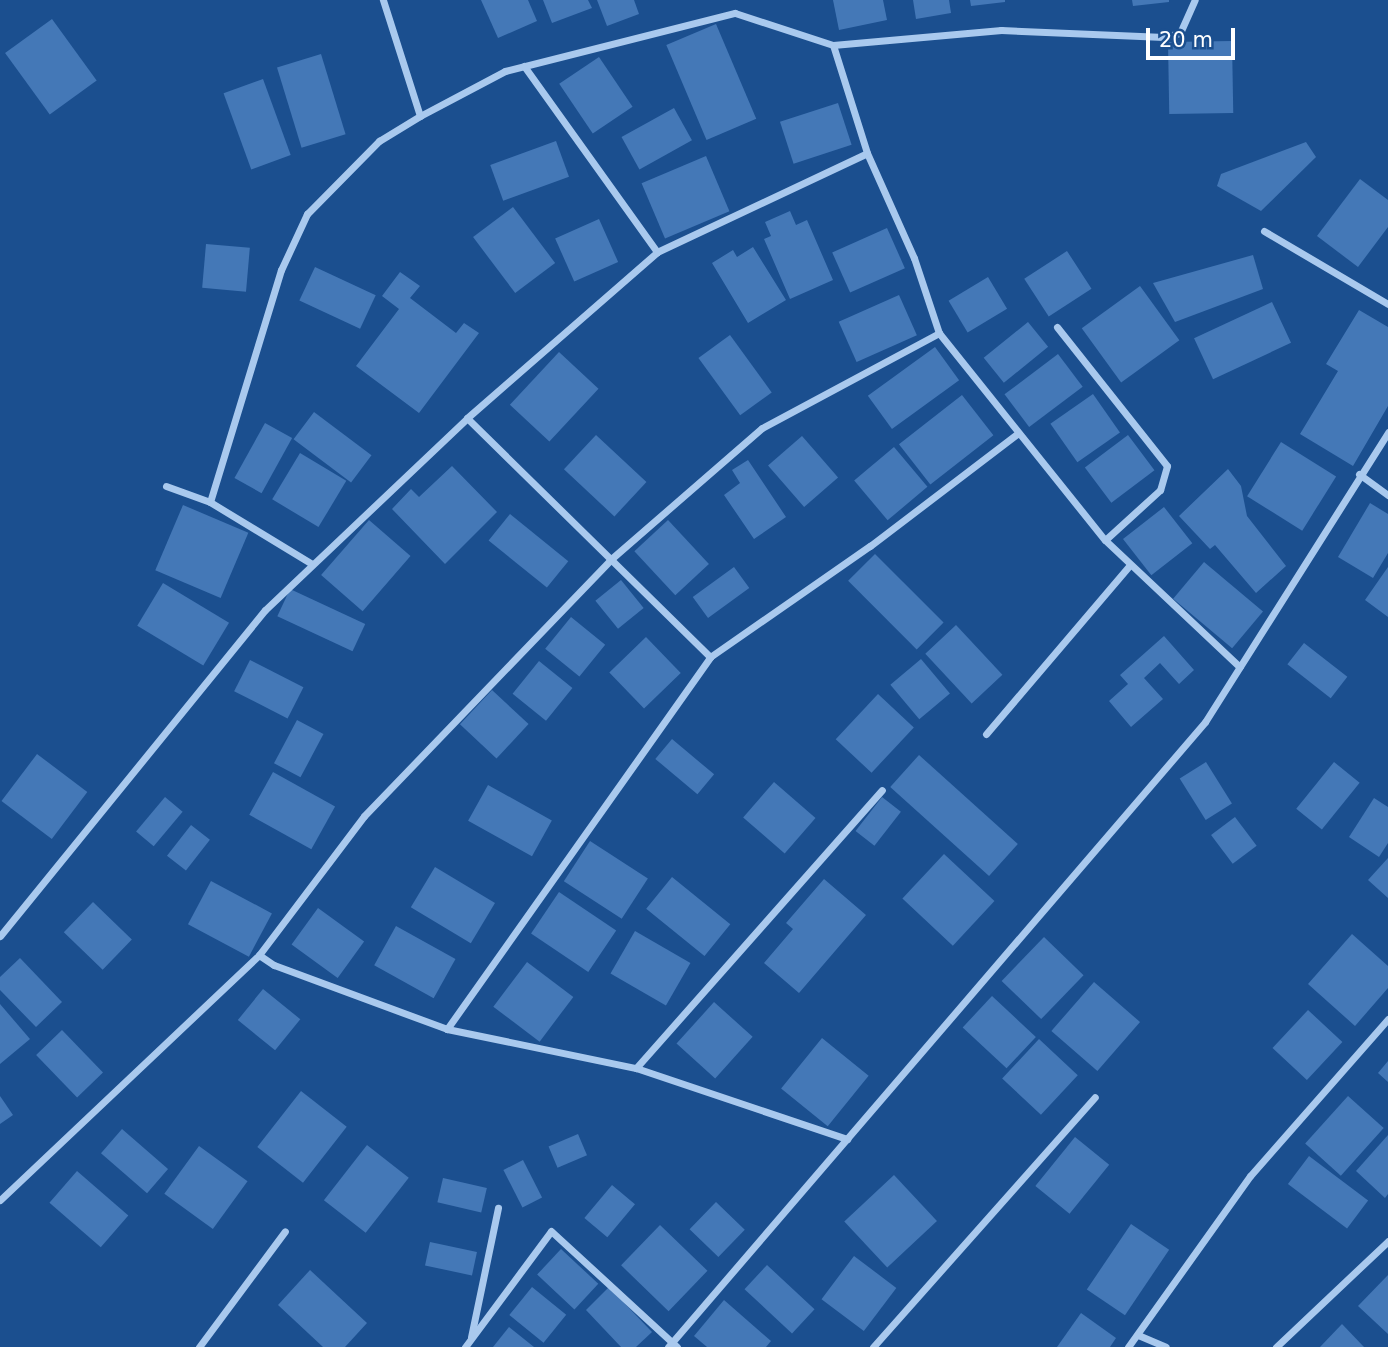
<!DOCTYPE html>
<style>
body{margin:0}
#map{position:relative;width:1388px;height:1347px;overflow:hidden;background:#1b4f8f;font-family:"DejaVu Sans",sans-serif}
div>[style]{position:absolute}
.building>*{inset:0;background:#4478b7;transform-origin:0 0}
.street>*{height:7px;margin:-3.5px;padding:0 3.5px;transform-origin:3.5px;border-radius:3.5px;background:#a9c9ee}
span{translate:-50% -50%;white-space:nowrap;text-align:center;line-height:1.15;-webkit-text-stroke:6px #1b4f8f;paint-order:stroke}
.scale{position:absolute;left:1146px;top:28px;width:89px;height:32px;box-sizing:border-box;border:4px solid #fff;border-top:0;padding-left:9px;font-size:21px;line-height:24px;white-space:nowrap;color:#fff;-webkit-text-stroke:5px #1b4f8f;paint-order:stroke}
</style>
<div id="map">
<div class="building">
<div style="clip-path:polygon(481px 0,528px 0,537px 21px,498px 38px)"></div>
<div style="clip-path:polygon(543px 0,588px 0,592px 8px,552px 23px)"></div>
<div style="clip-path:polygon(597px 0,634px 0,639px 14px,607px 26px)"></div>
<div style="clip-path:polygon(833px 0,883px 0,887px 20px,839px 30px)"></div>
<div style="clip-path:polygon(913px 0,949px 0,951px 13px,916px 19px)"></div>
<div style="clip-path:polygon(970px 0,1005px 0,1005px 2px,971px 6px)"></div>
<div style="clip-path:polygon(1132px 0,1169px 0,1169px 2px,1133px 6px)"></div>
<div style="left:52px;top:19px;width:76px;height:58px;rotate:54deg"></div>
<div style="left:716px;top:24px;width:103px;height:54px;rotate:67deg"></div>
<div style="left:1232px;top:41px;width:72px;height:64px;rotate:89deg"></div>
<div style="left:321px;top:54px;width:84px;height:46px;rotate:73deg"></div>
<div style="left:599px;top:57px;width:60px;height:48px;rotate:56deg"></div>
<div style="left:263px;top:79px;width:81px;height:42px;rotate:70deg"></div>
<div style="left:838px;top:103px;width:44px;height:61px;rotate:72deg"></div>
<div style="left:674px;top:108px;width:37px;height:60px;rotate:61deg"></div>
<div style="left:556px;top:141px;width:38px;height:70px;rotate:70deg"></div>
<div style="clip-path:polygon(1306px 142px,1316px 157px,1261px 211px,1217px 186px,1221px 174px)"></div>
<div style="left:706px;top:156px;width:60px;height:70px;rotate:67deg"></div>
<div style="clip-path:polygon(1360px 179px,1388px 200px,1388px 227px,1358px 267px,1317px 236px)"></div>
<div style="left:513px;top:207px;width:70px;height:50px;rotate:53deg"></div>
<div style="clip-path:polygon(790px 211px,796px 225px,807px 220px,833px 280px,790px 299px,764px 239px,771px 236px,765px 222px)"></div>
<div style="left:599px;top:219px;width:47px;height:48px;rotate:66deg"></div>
<div style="left:887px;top:228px;width:44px;height:60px;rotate:66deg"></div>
<div style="left:206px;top:244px;width:44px;height:44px;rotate:5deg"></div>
<div style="clip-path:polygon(753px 247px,786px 300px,748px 323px,712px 263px,733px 250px,737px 257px)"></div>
<div style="left:1067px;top:251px;width:45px;height:51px;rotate:57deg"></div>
<div style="clip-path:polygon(1253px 255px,1263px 289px,1175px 322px,1153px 283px)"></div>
<div style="left:315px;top:267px;width:67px;height:37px;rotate:25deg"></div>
<div style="clip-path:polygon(400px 272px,420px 286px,410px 298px,456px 333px,464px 323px,479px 333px,419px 413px,356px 366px,399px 309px,382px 296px)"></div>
<div style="left:988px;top:277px;width:37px;height:46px;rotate:59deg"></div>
<div style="left:1140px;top:286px;width:67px;height:72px;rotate:54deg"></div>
<div style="left:899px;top:295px;width:44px;height:66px;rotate:66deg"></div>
<div style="left:1272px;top:302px;width:45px;height:86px;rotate:65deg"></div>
<div style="clip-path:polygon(1359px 310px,1388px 327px,1388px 406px,1353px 466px,1300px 434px,1338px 371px,1326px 364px)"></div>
<div style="left:1028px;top:322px;width:32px;height:57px;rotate:51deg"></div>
<div style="left:730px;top:335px;width:71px;height:39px;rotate:54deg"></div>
<div style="left:935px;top:347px;width:41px;height:83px;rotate:54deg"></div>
<div style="left:559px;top:352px;width:54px;height:72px;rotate:43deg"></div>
<div style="left:1058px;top:354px;width:41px;height:67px;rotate:53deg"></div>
<div style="left:1093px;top:394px;width:47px;height:52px;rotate:55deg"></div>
<div style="left:962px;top:395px;width:51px;height:80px;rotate:52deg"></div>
<div style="left:314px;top:412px;width:72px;height:34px;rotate:37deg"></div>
<div style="left:265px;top:423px;width:31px;height:63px;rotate:29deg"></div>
<div style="left:596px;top:435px;width:69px;height:47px;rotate:43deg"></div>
<div style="left:1128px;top:435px;width:44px;height:54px;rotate:53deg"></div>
<div style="left:802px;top:436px;width:55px;height:45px;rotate:49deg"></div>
<div style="left:1281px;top:442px;width:65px;height:64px;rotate:32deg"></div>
<div style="left:894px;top:447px;width:52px;height:52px;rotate:50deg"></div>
<div style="left:300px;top:453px;width:54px;height:54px;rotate:31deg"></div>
<div style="clip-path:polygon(748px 460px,786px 517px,754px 539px,724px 495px,740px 483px,732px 470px)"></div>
<div style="clip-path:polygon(452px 466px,497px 512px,445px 564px,392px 509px,411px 489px,419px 497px)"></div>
<div style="clip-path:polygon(1228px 469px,1241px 486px,1247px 516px,1286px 566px,1256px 593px,1215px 545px,1210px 549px,1179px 516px)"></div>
<div style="clip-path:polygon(1370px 503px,1388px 514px,1388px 553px,1373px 578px,1338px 557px)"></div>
<div style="left:183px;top:505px;width:71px;height:71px;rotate:23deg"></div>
<div style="left:1164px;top:507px;width:46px;height:52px;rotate:52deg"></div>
<div style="left:510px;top:514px;width:75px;height:34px;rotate:39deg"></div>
<div style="left:369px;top:520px;width:55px;height:73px;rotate:41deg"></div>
<div style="left:668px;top:520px;width:60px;height:46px;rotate:47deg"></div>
<div style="left:875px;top:554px;width:97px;height:38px;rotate:45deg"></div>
<div style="left:1204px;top:562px;width:77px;height:48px;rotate:40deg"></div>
<div style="left:734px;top:567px;width:26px;height:51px;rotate:54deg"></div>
<div style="clip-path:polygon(1388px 567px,1388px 617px,1365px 600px)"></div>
<div style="left:621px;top:580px;width:36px;height:33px;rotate:51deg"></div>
<div style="left:163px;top:583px;width:77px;height:50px;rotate:31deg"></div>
<div style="left:290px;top:589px;width:83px;height:30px;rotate:25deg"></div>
<div style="left:571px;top:617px;width:44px;height:41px;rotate:39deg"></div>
<div style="left:956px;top:625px;width:68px;height:42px;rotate:47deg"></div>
<div style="clip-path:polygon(1164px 636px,1194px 670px,1179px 684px,1160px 663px,1144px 678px,1163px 699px,1131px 727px,1109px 701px,1128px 684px,1120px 675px)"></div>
<div style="left:646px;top:637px;width:50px;height:51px;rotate:46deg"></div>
<div style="left:1304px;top:643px;width:55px;height:27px;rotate:38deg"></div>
<div style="left:921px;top:659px;width:45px;height:40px;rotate:50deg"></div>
<div style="left:250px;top:660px;width:60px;height:35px;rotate:27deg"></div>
<div style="left:539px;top:661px;width:43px;height:42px;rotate:39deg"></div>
<div style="left:492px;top:690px;width:50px;height:47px;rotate:43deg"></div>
<div style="left:878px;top:694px;width:49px;height:62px;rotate:43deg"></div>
<div style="left:297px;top:720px;width:30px;height:49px;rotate:28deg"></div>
<div style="left:672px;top:739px;width:55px;height:26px;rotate:40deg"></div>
<div style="left:37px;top:754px;width:63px;height:59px;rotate:37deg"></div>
<div style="left:919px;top:755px;width:133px;height:43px;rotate:42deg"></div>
<div style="left:1206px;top:762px;width:49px;height:31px;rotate:58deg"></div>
<div style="left:1334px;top:762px;width:33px;height:60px;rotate:39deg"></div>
<div style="left:273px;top:772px;width:71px;height:49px;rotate:29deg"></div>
<div style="left:774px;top:782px;width:55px;height:47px;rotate:41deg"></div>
<div style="left:488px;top:785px;width:73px;height:41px;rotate:29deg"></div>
<div style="left:165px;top:797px;width:23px;height:45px;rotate:40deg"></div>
<div style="left:882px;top:797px;width:24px;height:43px;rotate:38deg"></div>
<div style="clip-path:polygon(1374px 798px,1388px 807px,1388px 843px,1379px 857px,1349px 837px)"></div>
<div style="left:1235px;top:817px;width:36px;height:30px;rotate:53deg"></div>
<div style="left:191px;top:825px;width:24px;height:39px;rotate:38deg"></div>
<div style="left:590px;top:841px;width:69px;height:48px;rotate:33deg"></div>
<div style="left:944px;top:854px;width:69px;height:61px;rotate:43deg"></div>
<div style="clip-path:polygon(1388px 858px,1388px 898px,1368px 880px)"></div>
<div style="left:435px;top:867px;width:70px;height:47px;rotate:31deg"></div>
<div style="left:672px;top:877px;width:75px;height:41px;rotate:39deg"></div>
<div style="clip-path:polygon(824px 879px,866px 915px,799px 993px,764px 963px,793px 929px,786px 923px)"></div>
<div style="left:211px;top:881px;width:69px;height:49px;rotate:28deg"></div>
<div style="left:559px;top:892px;width:69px;height:50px;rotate:34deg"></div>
<div style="left:93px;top:902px;width:54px;height:42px;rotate:44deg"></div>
<div style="left:318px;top:908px;width:57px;height:45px;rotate:36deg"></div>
<div style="left:396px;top:926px;width:68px;height:45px;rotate:29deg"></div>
<div style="left:635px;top:931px;width:64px;height:49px;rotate:30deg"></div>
<div style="clip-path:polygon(1352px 934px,1388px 966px,1388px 988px,1355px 1026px,1308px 984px)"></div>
<div style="left:1044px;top:937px;width:55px;height:61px;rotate:44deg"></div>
<div style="clip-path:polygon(20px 958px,62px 1002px,36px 1027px,0 990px,0 977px)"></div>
<div style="left:527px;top:962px;width:58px;height:56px;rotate:37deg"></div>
<div style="left:1094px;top:982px;width:61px;height:65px;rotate:41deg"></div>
<div style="left:263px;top:989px;width:48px;height:40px;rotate:39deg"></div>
<div style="left:992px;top:996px;width:60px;height:43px;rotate:43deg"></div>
<div style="left:714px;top:1002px;width:52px;height:56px;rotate:42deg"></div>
<div style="clip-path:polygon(0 1004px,30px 1039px,0 1064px)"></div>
<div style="left:1308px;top:1010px;width:47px;height:52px;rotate:43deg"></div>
<div style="left:62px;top:1030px;width:59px;height:36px;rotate:46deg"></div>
<div style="left:822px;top:1038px;width:60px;height:65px;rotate:39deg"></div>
<div style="left:1039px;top:1039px;width:53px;height:54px;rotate:43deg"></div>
<div style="clip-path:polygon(1388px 1061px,1388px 1082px,1378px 1073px)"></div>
<div style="left:301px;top:1091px;width:58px;height:71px;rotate:38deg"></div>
<div style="clip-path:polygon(0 1096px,13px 1115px,0 1124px)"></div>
<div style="left:1348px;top:1096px;width:48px;height:64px;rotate:42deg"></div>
<div style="left:122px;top:1129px;width:61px;height:32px;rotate:41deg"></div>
<div style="left:578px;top:1134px;width:23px;height:32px;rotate:67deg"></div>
<div style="clip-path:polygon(1388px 1135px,1388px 1194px,1385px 1198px,1356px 1171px)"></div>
<div style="left:1075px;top:1137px;width:44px;height:63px;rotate:39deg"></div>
<div style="left:367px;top:1145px;width:53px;height:70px;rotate:38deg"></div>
<div style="left:199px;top:1146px;width:60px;height:59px;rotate:36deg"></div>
<div style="left:1309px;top:1156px;width:74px;height:35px;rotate:37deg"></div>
<div style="left:523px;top:1160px;width:42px;height:22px;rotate:63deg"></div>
<div style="left:77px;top:1171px;width:68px;height:42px;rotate:41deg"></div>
<div style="left:894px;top:1175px;width:63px;height:68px;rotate:47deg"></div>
<div style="left:443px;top:1178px;width:45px;height:25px;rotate:13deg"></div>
<div style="left:612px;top:1185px;width:30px;height:43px;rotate:40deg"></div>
<div style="left:716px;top:1202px;width:40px;height:38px;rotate:44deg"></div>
<div style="left:1131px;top:1224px;width:46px;height:79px;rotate:34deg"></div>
<div style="left:660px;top:1225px;width:66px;height:56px;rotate:44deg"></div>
<div style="left:430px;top:1242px;width:48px;height:24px;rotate:12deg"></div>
<div style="left:561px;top:1249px;width:51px;height:35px;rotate:43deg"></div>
<div style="left:854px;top:1256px;width:53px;height:54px;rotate:37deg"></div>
<div style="left:767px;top:1265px;width:65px;height:33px;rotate:43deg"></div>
<div style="clip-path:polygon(310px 1270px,367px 1323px,345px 1347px,323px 1347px,278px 1305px)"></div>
<div style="clip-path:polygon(1388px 1275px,1388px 1334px,1358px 1306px)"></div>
<div style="left:532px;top:1287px;width:44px;height:36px;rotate:39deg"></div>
<div style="clip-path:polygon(609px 1287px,652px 1332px,636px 1347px,621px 1347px,586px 1310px)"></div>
<div style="clip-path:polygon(724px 1300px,771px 1341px,766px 1347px,707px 1347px,694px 1336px)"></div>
<div style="clip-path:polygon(1081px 1313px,1116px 1338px,1110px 1347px,1057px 1347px)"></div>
<div style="clip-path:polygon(1342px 1324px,1364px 1347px,1320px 1347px)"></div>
<div style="clip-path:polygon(509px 1327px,534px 1347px,493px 1347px)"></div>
</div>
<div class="street">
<div style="left:833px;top:45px;width:113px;rotate:72.5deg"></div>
<div style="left:867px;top:153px;width:115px;rotate:65.9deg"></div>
<div style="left:914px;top:258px;width:79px;rotate:71.6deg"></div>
<div style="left:939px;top:333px;width:265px;rotate:51.3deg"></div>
<div style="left:1105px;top:540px;width:185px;rotate:43.3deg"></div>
<div style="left:524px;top:66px;width:229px;rotate:54.4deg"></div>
<div style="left:420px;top:116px;width:96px;rotate:-27.9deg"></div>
<div style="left:505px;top:71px;width:237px;rotate:-14.2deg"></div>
<div style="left:735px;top:13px;width:103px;rotate:18.1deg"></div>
<div style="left:833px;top:45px;width:169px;rotate:-5.1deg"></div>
<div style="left:1001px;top:30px;width:163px;rotate:2.5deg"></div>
<div style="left:1164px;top:37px;width:16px;rotate:-14deg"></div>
<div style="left:1180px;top:33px;width:36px;rotate:-66deg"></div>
<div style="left:1264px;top:231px;width:144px;rotate:30.5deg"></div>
<div style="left:1057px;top:327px;width:177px;rotate:51.6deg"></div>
<div style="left:1167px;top:466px;width:25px;rotate:106deg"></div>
<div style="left:1160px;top:490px;width:74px;rotate:137.7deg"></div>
<div style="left:467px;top:418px;width:341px;rotate:44.5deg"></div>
<div style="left:1359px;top:474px;width:36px;rotate:36deg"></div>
<div style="left:166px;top:486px;width:47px;rotate:20deg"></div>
<div style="left:210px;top:502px;width:119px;rotate:31.3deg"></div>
<div style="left:210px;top:502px;width:243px;rotate:-73deg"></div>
<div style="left:281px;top:270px;width:62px;rotate:-65.1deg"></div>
<div style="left:307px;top:214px;width:103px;rotate:-45.4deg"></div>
<div style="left:379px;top:141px;width:48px;rotate:-31.4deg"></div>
<div style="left:420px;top:116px;width:122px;rotate:-107.7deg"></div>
<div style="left:986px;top:734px;width:221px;rotate:-49.6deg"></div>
<div style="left:0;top:936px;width:420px;rotate:-50.9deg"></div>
<div style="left:265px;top:610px;width:279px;rotate:-43.5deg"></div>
<div style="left:467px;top:418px;width:252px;rotate:-41.1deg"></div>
<div style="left:657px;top:252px;width:232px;rotate:-25.2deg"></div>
<div style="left:259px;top:955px;width:18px;rotate:34deg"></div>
<div style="left:274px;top:965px;width:184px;rotate:20.3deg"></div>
<div style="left:447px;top:1029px;width:193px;rotate:11.7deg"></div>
<div style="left:636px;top:1068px;width:223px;rotate:18.6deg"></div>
<div style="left:447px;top:1029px;width:456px;rotate:-54.7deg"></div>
<div style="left:710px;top:657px;width:195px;rotate:-34.8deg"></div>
<div style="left:870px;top:546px;width:185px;rotate:-37.3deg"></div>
<div style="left:636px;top:1068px;width:371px;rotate:-48.5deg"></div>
<div style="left:0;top:1200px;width:357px;rotate:-43.4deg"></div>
<div style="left:259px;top:955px;width:174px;rotate:-52.9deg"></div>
<div style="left:364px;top:816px;width:355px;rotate:-46.1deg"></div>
<div style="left:610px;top:560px;width:201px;rotate:-41deg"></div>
<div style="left:762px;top:428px;width:201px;rotate:-28.2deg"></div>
<div style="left:1138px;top:1335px;width:30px;rotate:23deg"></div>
<div style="left:471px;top:1337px;width:132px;rotate:-78.2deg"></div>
<div style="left:199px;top:1347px;width:144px;rotate:-53.4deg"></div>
<div style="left:465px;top:1347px;width:144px;rotate:-53.4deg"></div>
<div style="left:551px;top:1231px;width:171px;rotate:42.6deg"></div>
<div style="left:668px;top:1347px;width:824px;rotate:-49.33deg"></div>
<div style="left:1205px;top:722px;width:343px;rotate:-57.7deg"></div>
<div style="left:873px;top:1347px;width:334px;rotate:-48.4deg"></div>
<div style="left:1128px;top:1347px;width:210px;rotate:-54.5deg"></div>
<div style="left:1250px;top:1176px;width:209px;rotate:-48.7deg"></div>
<div style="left:1276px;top:1347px;width:154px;rotate:-43.4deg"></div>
</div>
<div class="scale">20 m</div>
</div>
